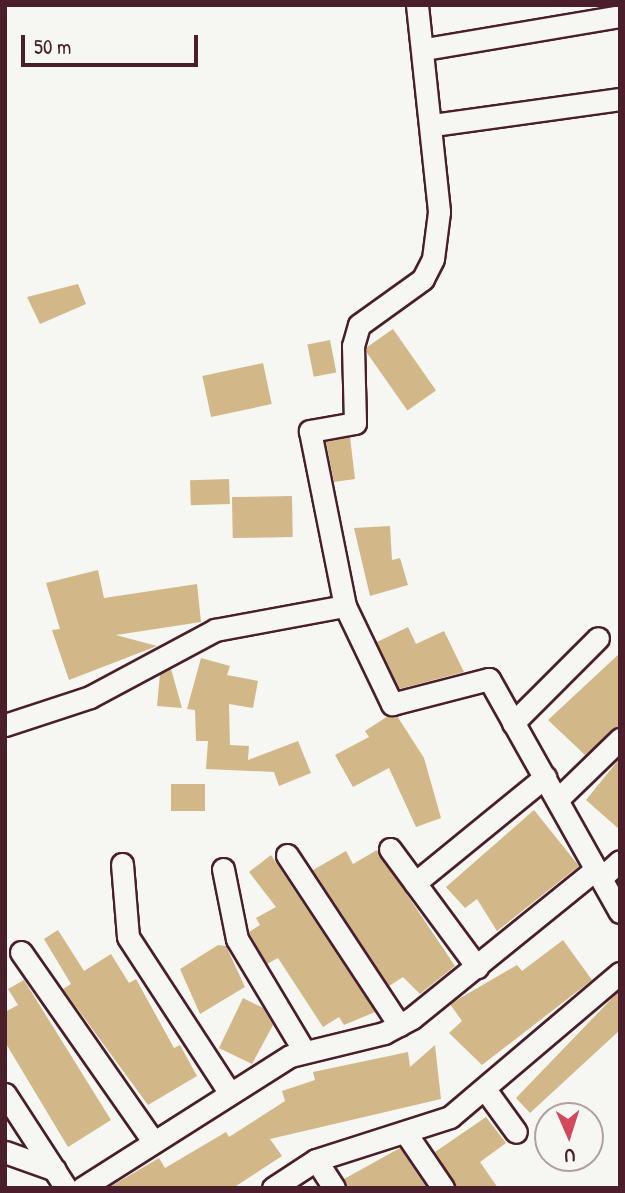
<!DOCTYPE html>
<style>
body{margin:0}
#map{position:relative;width:625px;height:1193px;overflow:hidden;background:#f6f6f2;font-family:"Patrick Hand",sans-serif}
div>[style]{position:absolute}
.building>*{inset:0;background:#d2b888;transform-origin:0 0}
.roads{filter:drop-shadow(2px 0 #4a1f2b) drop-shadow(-2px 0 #4a1f2b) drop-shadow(0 2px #4a1f2b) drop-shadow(0 -2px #4a1f2b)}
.street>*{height:21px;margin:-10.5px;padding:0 10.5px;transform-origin:10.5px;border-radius:10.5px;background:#f6f6f2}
span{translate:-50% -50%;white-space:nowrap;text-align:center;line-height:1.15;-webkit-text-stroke:5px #f6f6f2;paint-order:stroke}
.frame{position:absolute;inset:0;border:7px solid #4a1f2b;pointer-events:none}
.north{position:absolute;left:534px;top:1102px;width:70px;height:70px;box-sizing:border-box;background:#f6f6f2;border:2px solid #b1a0a2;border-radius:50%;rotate:177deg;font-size:19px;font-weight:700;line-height:28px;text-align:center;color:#4a1f2b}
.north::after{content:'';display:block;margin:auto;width:24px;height:32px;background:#d1495b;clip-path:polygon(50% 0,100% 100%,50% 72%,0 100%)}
.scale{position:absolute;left:21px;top:35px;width:177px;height:32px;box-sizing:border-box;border:4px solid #4a1f2b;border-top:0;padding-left:9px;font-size:21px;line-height:24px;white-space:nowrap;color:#4a1f2b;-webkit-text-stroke:5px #f6f6f2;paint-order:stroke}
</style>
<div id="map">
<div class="building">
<div style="clip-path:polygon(78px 284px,86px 304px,40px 324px,27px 297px)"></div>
<div style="left:393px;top:329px;width:75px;height:35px;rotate:55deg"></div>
<div style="left:330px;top:340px;width:33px;height:23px;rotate:79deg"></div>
<div style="left:263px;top:363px;width:42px;height:62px;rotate:78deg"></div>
<div style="clip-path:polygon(350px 437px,355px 479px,334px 482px,326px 442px)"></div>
<div style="left:229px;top:479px;width:25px;height:39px;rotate:88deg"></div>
<div style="left:292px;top:496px;width:41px;height:60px;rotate:89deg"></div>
<div style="clip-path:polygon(390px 526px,392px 560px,400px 558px,408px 585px,370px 596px,354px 528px)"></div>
<div style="clip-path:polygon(98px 570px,104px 598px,197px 584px,201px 622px,116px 635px,157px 646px,69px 680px,52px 630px,60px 629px,46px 583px)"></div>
<div style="clip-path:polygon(408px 627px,416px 644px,444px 631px,464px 672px,399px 689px,377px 642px)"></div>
<div style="clip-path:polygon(620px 653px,620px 726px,585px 755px,548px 720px)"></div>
<div style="clip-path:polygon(201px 658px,230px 666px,227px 675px,258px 681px,253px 708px,229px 704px,230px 745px,249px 746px,248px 760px,298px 741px,311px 773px,279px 786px,274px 772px,206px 769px,208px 741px,196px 741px,195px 710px,187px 709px)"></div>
<div style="clip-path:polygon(171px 669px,182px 708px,157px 706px,160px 674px)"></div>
<div style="clip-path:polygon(388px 716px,397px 716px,424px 758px,441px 818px,416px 827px,389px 768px,353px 787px,335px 755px,369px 737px,365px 731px)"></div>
<div style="clip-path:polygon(620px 758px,620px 830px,586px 800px)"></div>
<div style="left:171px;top:784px;width:34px;height:27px"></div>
<div style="clip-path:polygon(534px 810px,579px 866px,497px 931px,477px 899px,465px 908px,446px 887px)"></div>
<div style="clip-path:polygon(377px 850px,455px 966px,420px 994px,403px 977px,389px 986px,313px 870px,346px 851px,353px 864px)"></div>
<div style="clip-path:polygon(271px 855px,277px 864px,375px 1012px,344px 1025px,339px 1017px,323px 1027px,278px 958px,267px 964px,249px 932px,260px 925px,256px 918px,276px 907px,249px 872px)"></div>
<div style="clip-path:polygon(58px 930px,84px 971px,111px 954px,129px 983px,136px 979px,174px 1048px,180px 1045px,197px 1076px,148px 1105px,63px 989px,71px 984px,44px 939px)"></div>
<div style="clip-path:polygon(563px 940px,592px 980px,482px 1065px,449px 1033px,462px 1021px,450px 1004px,517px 965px,522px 971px)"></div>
<div style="clip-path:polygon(218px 945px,226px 946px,245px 987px,200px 1014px,180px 969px)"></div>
<div style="clip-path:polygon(24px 980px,111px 1120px,68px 1147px,5px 1042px,5px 1012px,18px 1005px,8px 989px)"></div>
<div style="clip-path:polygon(620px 990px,620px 1030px,530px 1113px,516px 1098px)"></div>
<div style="clip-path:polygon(243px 998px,263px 1008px,273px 1025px,252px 1064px,219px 1048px)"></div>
<div style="clip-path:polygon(435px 1045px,441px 1099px,270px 1139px,282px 1156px,233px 1188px,108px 1188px,159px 1158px,165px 1168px,226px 1132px,229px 1137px,285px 1101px,282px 1091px,315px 1080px,313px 1072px,408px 1052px,410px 1067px)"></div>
<div style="clip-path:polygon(486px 1117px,506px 1143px,480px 1162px,498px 1188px,456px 1188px,435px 1152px)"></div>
<div style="clip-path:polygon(400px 1148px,427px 1188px,347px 1188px,344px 1179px)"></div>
</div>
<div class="roads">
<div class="street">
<div style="left:417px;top:5px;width:208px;rotate:83.9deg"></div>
<div style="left:439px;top:212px;width:47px;rotate:97.3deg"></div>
<div style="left:433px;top:259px;width:22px;rotate:117deg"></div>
<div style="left:423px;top:279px;width:79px;rotate:144.3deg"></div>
<div style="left:359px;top:325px;width:22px;rotate:106deg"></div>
<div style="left:353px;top:346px;width:77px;rotate:88.5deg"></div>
<div style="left:355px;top:423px;width:46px;rotate:169.9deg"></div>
<div style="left:310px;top:431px;width:178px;rotate:78.7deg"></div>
<div style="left:345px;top:606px;width:109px;rotate:64.4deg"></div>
<div style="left:392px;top:704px;width:100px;rotate:-14.5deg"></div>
<div style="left:489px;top:679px;width:267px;rotate:60.7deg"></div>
<div style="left:425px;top:49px;width:198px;rotate:-9.6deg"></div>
<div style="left:433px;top:125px;width:189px;rotate:-7.9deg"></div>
<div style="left:513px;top:723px;width:120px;rotate:-45deg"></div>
<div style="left:5px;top:725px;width:89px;rotate:-18.2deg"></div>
<div style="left:90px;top:697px;width:142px;rotate:-28.2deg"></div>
<div style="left:215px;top:630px;width:132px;rotate:-10.5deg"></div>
<div style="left:557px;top:800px;width:88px;rotate:-44.1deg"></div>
<div style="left:390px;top:849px;width:147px;rotate:53.6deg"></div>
<div style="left:287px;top:855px;width:204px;rotate:56.6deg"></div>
<div style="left:122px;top:864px;width:73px;rotate:85.3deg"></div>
<div style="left:128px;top:937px;width:185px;rotate:56.9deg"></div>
<div style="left:223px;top:869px;width:71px;rotate:78.7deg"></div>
<div style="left:237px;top:939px;width:131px;rotate:59.1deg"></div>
<div style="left:601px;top:878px;width:25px;rotate:-42deg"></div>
<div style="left:415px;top:883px;width:168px;rotate:-39.2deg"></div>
<div style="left:21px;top:952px;width:229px;rotate:55.1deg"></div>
<div style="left:487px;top:1092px;width:49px;rotate:54.1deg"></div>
<div style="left:5px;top:1094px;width:112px;rotate:57deg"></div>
<div style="left:405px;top:1132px;width:68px;rotate:55.8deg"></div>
<div style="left:5px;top:1152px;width:53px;rotate:19.8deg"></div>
<div style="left:316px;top:1160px;width:33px;rotate:57deg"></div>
<div style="left:82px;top:1188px;width:246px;rotate:-32.4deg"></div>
<div style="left:290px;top:1056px;width:97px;rotate:-13.7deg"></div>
<div style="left:384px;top:1033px;width:32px;rotate:-28deg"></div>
<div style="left:412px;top:1018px;width:237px;rotate:-39deg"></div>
<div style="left:273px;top:1188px;width:51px;rotate:-33.1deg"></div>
<div style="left:316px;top:1160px;width:141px;rotate:-17.8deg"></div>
<div style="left:450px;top:1117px;width:223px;rotate:-40.3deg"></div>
</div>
</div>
<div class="frame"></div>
<div class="north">U</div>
<div class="scale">50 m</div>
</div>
